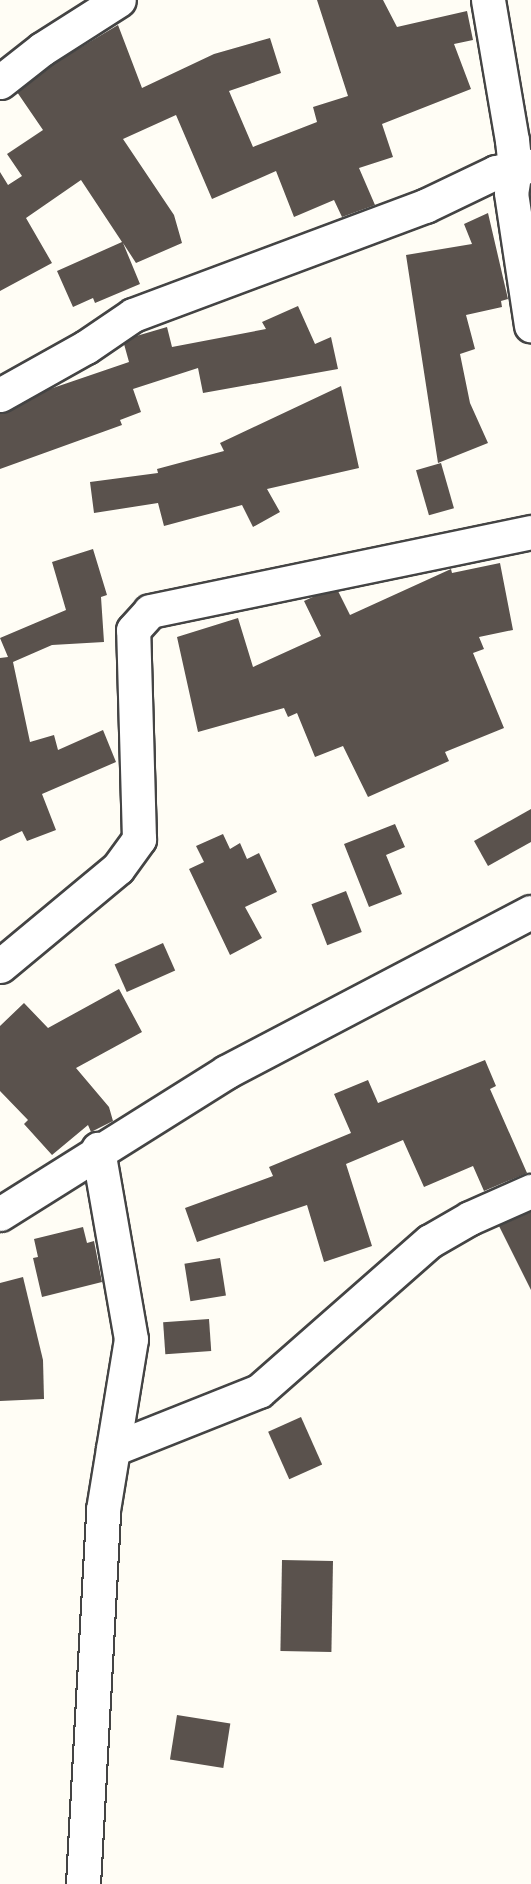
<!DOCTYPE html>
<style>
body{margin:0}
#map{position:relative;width:531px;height:1884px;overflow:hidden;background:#fffdf5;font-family:Georgia,serif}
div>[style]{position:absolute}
.building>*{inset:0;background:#5a524d;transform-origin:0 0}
.roads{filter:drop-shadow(2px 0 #444) drop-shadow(-2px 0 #444) drop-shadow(0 2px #444) drop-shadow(0 -2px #444)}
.street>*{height:33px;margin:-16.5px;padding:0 16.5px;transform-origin:16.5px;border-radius:16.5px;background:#fff}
span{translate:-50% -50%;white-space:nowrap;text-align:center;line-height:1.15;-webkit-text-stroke:6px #fff;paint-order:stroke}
</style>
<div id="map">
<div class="building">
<div style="clip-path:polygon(317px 0,383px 0,397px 27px,467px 11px,473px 40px,454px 44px,471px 89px,382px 124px,393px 157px,359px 168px,375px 205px,342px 217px,334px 200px,294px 217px,276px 171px,212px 199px,176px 115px,123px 139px,174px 215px,182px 243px,136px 263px,123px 243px,140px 284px,95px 303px,93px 298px,73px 307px,57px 271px,122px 242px,81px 180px,26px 218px,52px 263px,0 291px,0 172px,8px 185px,22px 176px,7px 154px,43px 130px,17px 92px,53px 64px,118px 25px,142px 88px,214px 54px,270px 38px,281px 73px,229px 91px,253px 147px,317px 122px,313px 107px,348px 96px)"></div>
<div style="clip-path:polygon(488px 213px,508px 299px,501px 301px,502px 307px,466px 315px,475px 349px,460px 354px,470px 403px,488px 443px,438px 463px,406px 255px,472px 244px,464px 224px)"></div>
<div style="clip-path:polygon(298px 306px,315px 344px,331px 337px,338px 369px,203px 393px,198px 368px,133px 389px,141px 412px,120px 420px,122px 425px,0 469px,0 414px,47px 390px,129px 362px,124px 344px,133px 337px,167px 327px,172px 347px,266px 329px,262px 322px)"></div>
<div style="clip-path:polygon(341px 386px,359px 468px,267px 489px,280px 512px,253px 527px,242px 505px,164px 526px,158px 503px,94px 513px,90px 482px,158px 473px,157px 469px,224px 451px,220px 443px)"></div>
<div style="left:441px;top:463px;width:47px;height:26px;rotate:74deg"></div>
<div style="clip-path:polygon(93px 549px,107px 595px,101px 597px,104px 642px,52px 645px,13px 662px,30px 742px,54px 735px,58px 750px,103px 730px,116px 762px,42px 794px,56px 830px,27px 841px,22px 831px,0 841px,0 658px,8px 657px,0 638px,66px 610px,52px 562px)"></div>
<div style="clip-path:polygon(500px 563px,513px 630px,479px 637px,484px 649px,473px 653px,504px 728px,445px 752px,449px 761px,368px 797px,343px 746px,315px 757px,297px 713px,288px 717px,284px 708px,198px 732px,177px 637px,238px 618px,253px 667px,321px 636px,304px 601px,315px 596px,338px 591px,350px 615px,451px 569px,452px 573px)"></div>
<div style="clip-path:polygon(531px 809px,531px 842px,488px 866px,474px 841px)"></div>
<div style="clip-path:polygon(395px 824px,405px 847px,386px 855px,402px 894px,369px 907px,344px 844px)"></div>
<div style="clip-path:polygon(223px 834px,230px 849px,240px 843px,247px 859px,259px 853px,277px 892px,245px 907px,262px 938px,230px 955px,189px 869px,204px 862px,196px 846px)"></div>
<div style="left:346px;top:891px;width:44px;height:37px;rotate:69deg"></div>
<div style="left:163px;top:943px;width:30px;height:53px;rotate:66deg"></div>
<div style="clip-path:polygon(119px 989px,142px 1032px,76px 1068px,109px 1107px,113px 1121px,91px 1132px,88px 1125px,52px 1155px,24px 1124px,28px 1120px,0 1091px,0 1026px,24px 1003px,48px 1028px)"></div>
<div style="clip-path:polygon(485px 1060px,496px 1086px,490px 1089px,527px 1173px,484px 1191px,473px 1166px,424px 1187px,403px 1140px,346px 1164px,372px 1246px,324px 1262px,307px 1205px,197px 1242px,185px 1208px,273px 1176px,269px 1167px,351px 1133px,334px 1094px,368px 1080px,378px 1103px)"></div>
<div style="clip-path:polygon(531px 1212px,531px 1290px,499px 1226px)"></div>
<div style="clip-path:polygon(83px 1227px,87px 1243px,94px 1241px,102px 1282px,42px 1297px,33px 1258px,38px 1257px,34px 1239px)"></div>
<div style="left:220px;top:1258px;width:38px;height:36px;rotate:81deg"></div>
<div style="clip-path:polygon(23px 1277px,43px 1360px,44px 1399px,0 1401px,0 1283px)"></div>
<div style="left:209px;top:1319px;width:32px;height:46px;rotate:86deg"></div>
<div style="left:301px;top:1417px;width:52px;height:36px;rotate:66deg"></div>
<div style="left:282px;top:1560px;width:51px;height:91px;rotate:1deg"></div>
<div style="left:177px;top:1715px;width:54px;height:45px;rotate:9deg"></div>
</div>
<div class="roads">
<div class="street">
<div style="left:488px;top:0;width:142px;rotate:80.3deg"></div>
<div style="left:512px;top:140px;width:29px;rotate:84deg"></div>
<div style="left:515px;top:169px;width:24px;rotate:99deg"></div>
<div style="left:511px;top:193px;width:134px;rotate:81.4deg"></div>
<div style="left:0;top:82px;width:53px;rotate:-38.2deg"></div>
<div style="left:42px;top:49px;width:91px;rotate:-32.5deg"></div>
<div style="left:0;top:395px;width:98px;rotate:-29.2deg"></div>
<div style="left:86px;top:347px;width:57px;rotate:-34.2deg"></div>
<div style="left:133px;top:315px;width:312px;rotate:-20.5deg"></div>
<div style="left:425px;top:206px;width:79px;rotate:-25.6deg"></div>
<div style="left:496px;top:172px;width:36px;rotate:-10deg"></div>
<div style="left:0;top:966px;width:153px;rotate:-39.7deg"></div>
<div style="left:118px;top:868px;width:36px;rotate:-54deg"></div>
<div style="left:139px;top:839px;width:209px;rotate:-91.6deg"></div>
<div style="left:133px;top:630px;width:25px;rotate:-48deg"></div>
<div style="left:150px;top:611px;width:389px;rotate:-11.7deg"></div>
<div style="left:0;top:1214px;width:267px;rotate:-32.1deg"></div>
<div style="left:226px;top:1072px;width:344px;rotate:-27.7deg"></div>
<div style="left:113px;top:1449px;width:157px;rotate:-21.7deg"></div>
<div style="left:259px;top:1391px;width:227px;rotate:-41.3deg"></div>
<div style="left:430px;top:1241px;width:46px;rotate:-29.9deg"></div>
<div style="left:470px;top:1218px;width:67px;rotate:-23.9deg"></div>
<div style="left:83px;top:1884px;width:375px;rotate:-86.9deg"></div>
<div style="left:103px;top:1510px;width:173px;rotate:-80.7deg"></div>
<div style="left:131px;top:1339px;width:193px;rotate:-99.9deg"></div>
</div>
</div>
</div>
